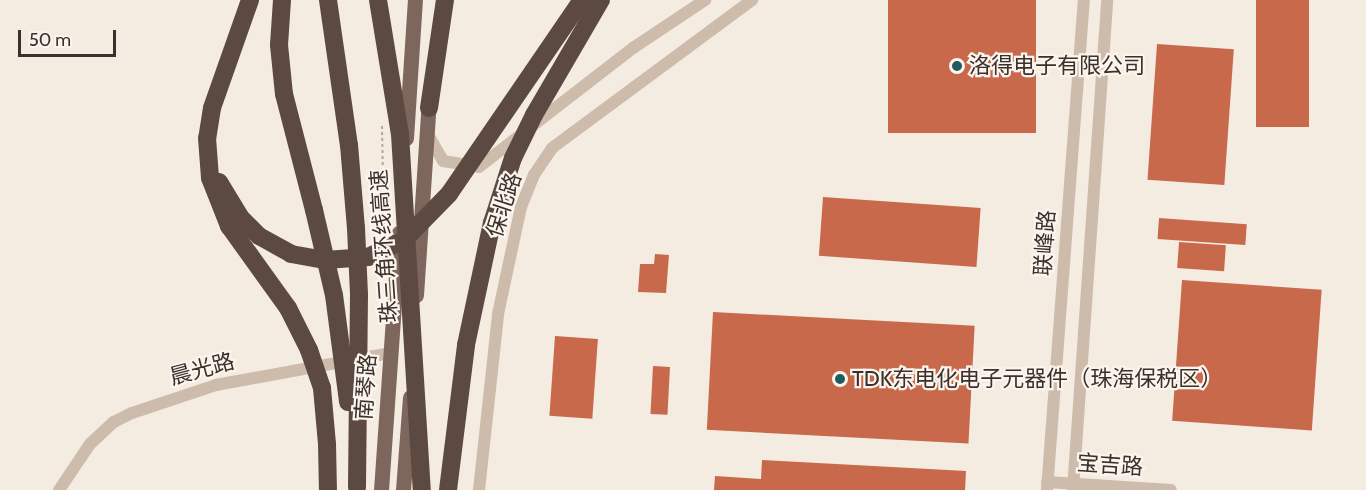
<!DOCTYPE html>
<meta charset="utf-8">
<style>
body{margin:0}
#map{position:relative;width:1366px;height:490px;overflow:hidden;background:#f4ebe1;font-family:Cabin,"Noto Sans SC",sans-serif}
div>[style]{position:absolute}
.building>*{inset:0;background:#c8694b;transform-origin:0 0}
.path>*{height:2px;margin-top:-1px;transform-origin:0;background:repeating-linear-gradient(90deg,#b9a596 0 3px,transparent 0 6px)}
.minor>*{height:12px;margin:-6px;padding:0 6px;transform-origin:6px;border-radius:6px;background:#cdbbac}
.major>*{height:15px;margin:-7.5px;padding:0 7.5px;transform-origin:7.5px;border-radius:7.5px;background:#7d675c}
.highway>*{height:18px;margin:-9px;padding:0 9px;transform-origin:9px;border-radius:9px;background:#5c4a42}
.highway-bridge>*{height:18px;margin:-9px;padding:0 9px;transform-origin:9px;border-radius:9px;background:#5c4a42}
.dots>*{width:16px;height:16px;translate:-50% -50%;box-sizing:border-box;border:3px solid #fbf5ee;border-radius:50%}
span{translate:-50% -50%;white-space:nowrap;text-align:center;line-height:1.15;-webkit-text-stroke:4.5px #fbf5ee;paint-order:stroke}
.poi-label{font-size:22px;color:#3b302b}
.left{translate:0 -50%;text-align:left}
.street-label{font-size:22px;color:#3b302b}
.scale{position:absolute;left:18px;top:30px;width:98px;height:27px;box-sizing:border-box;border:3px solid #3b302b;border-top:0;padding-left:8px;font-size:18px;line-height:21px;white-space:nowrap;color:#3b302b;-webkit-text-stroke:4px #fbf5ee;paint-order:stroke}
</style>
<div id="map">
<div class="building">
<div style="left:888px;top:0;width:148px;height:133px"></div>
<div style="left:1256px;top:0;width:53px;height:127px"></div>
<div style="left:1157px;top:44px;width:77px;height:136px;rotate:4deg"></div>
<div style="left:823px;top:197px;width:158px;height:59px;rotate:4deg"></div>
<div style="left:1159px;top:218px;width:88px;height:21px;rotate:4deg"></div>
<div style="left:1179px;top:242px;width:47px;height:26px;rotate:4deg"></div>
<div style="clip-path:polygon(655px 254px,669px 255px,666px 293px,638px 292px,640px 264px,654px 264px)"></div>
<div style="left:1182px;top:280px;width:140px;height:141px;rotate:4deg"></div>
<div style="left:713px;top:312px;width:262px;height:118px;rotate:3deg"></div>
<div style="left:555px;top:336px;width:43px;height:80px;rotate:4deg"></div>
<div style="left:653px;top:366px;width:17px;height:48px;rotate:3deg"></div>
<div style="clip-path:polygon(762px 460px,966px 471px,965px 490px,714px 490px,715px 476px,761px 479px)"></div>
</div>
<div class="path">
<div style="left:382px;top:126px;width:106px;rotate:88.9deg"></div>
</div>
<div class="minor">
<div style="left:427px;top:133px;width:32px;rotate:60deg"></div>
<div style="left:443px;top:161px;width:36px;rotate:9deg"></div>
<div style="left:479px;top:167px;width:195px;rotate:-37.7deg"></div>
<div style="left:633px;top:48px;width:87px;rotate:-33.7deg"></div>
<div style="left:1047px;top:482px;width:124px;rotate:3.7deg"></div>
<div style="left:59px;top:490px;width:55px;rotate:-56deg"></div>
<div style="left:90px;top:444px;width:33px;rotate:-43deg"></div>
<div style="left:114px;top:422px;width:20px;rotate:-27deg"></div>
<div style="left:132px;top:413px;width:89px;rotate:-18.4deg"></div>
<div style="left:216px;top:385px;width:178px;rotate:-10.4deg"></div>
<div style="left:479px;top:490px;width:177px;rotate:-83.8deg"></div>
<div style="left:498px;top:314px;width:109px;rotate:-77.9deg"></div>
<div style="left:521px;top:207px;width:35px;rotate:-68deg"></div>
<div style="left:534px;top:175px;width:32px;rotate:-56deg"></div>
<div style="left:552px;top:148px;width:249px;rotate:-36.5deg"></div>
<div style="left:1047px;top:490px;width:491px;rotate:-85.7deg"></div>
<div style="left:1073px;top:490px;width:491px;rotate:-86deg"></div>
</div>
<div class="major">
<div style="left:406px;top:138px;width:138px;rotate:-86.3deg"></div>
<div style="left:416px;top:295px;width:197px;rotate:-86.2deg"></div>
<div style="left:381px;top:490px;width:258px;rotate:-86deg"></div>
<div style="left:403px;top:490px;width:93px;rotate:-85.7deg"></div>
</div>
<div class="highway">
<div style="left:282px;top:0;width:45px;rotate:93.8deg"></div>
<div style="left:279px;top:45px;width:49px;rotate:84.2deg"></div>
<div style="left:284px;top:94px;width:120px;rotate:75.5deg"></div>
<div style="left:429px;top:108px;width:109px;rotate:-81.6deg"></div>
<div style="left:219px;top:182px;width:42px;rotate:58.6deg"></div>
<div style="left:241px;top:218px;width:25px;rotate:45deg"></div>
<div style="left:327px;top:444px;width:46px;rotate:88.8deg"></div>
</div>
<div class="highway-bridge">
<div style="left:250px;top:0;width:114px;rotate:109.4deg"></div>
<div style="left:212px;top:108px;width:30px;rotate:99deg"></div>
<div style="left:207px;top:138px;width:40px;rotate:85.7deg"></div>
<div style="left:210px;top:178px;width:52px;rotate:68.4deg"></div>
<div style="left:229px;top:226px;width:101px;rotate:54.3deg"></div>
<div style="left:288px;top:308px;width:47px;rotate:63.4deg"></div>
<div style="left:309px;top:350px;width:40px;rotate:71.1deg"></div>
<div style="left:322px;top:388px;width:56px;rotate:84.9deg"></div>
<div style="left:328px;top:0;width:147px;rotate:81.8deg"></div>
<div style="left:349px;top:145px;width:83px;rotate:85.2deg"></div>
<div style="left:356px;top:228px;width:67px;rotate:87.4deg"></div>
<div style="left:359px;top:295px;width:192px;rotate:90.6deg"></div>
<div style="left:378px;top:0;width:136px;rotate:80.7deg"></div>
<div style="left:400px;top:134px;width:357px;rotate:86.5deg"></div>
<div style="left:314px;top:210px;width:87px;rotate:76.8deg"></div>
<div style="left:334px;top:295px;width:108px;rotate:82.5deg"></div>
<div style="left:259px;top:236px;width:37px;rotate:29deg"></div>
<div style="left:291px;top:254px;width:35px;rotate:10deg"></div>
<div style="left:325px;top:260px;width:43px;rotate:-4deg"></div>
<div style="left:368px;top:257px;width:38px;rotate:-25deg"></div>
<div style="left:403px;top:241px;width:66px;rotate:-45.6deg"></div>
<div style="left:449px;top:194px;width:235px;rotate:-55.6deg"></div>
<div style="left:448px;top:490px;width:146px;rotate:-82.9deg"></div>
<div style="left:466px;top:345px;width:125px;rotate:-78deg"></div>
<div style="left:492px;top:223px;width:68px;rotate:-72.1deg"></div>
<div style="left:513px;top:158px;width:48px;rotate:-64deg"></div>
<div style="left:534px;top:115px;width:133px;rotate:-59.8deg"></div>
</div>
<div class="dots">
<div style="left:957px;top:66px;background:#1f5a5e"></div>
<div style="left:840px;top:379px;background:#1f5a5e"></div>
</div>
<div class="poi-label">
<span class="left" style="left:969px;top:66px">洛得电子有限公司</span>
<span class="left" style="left:852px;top:379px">TDK东电化电子元器件（珠海保税区）</span>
</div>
<div class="street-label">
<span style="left:504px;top:205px;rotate:-72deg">保北路</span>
<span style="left:1045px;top:243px;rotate:-86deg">联峰路</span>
<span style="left:384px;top:246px;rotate:-94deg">珠三角环线高速</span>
<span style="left:202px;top:369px;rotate:-15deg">晨光路</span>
<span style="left:366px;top:387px;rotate:-86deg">南琴路</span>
<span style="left:1110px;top:465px;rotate:4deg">宝吉路</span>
</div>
<div class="scale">50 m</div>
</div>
